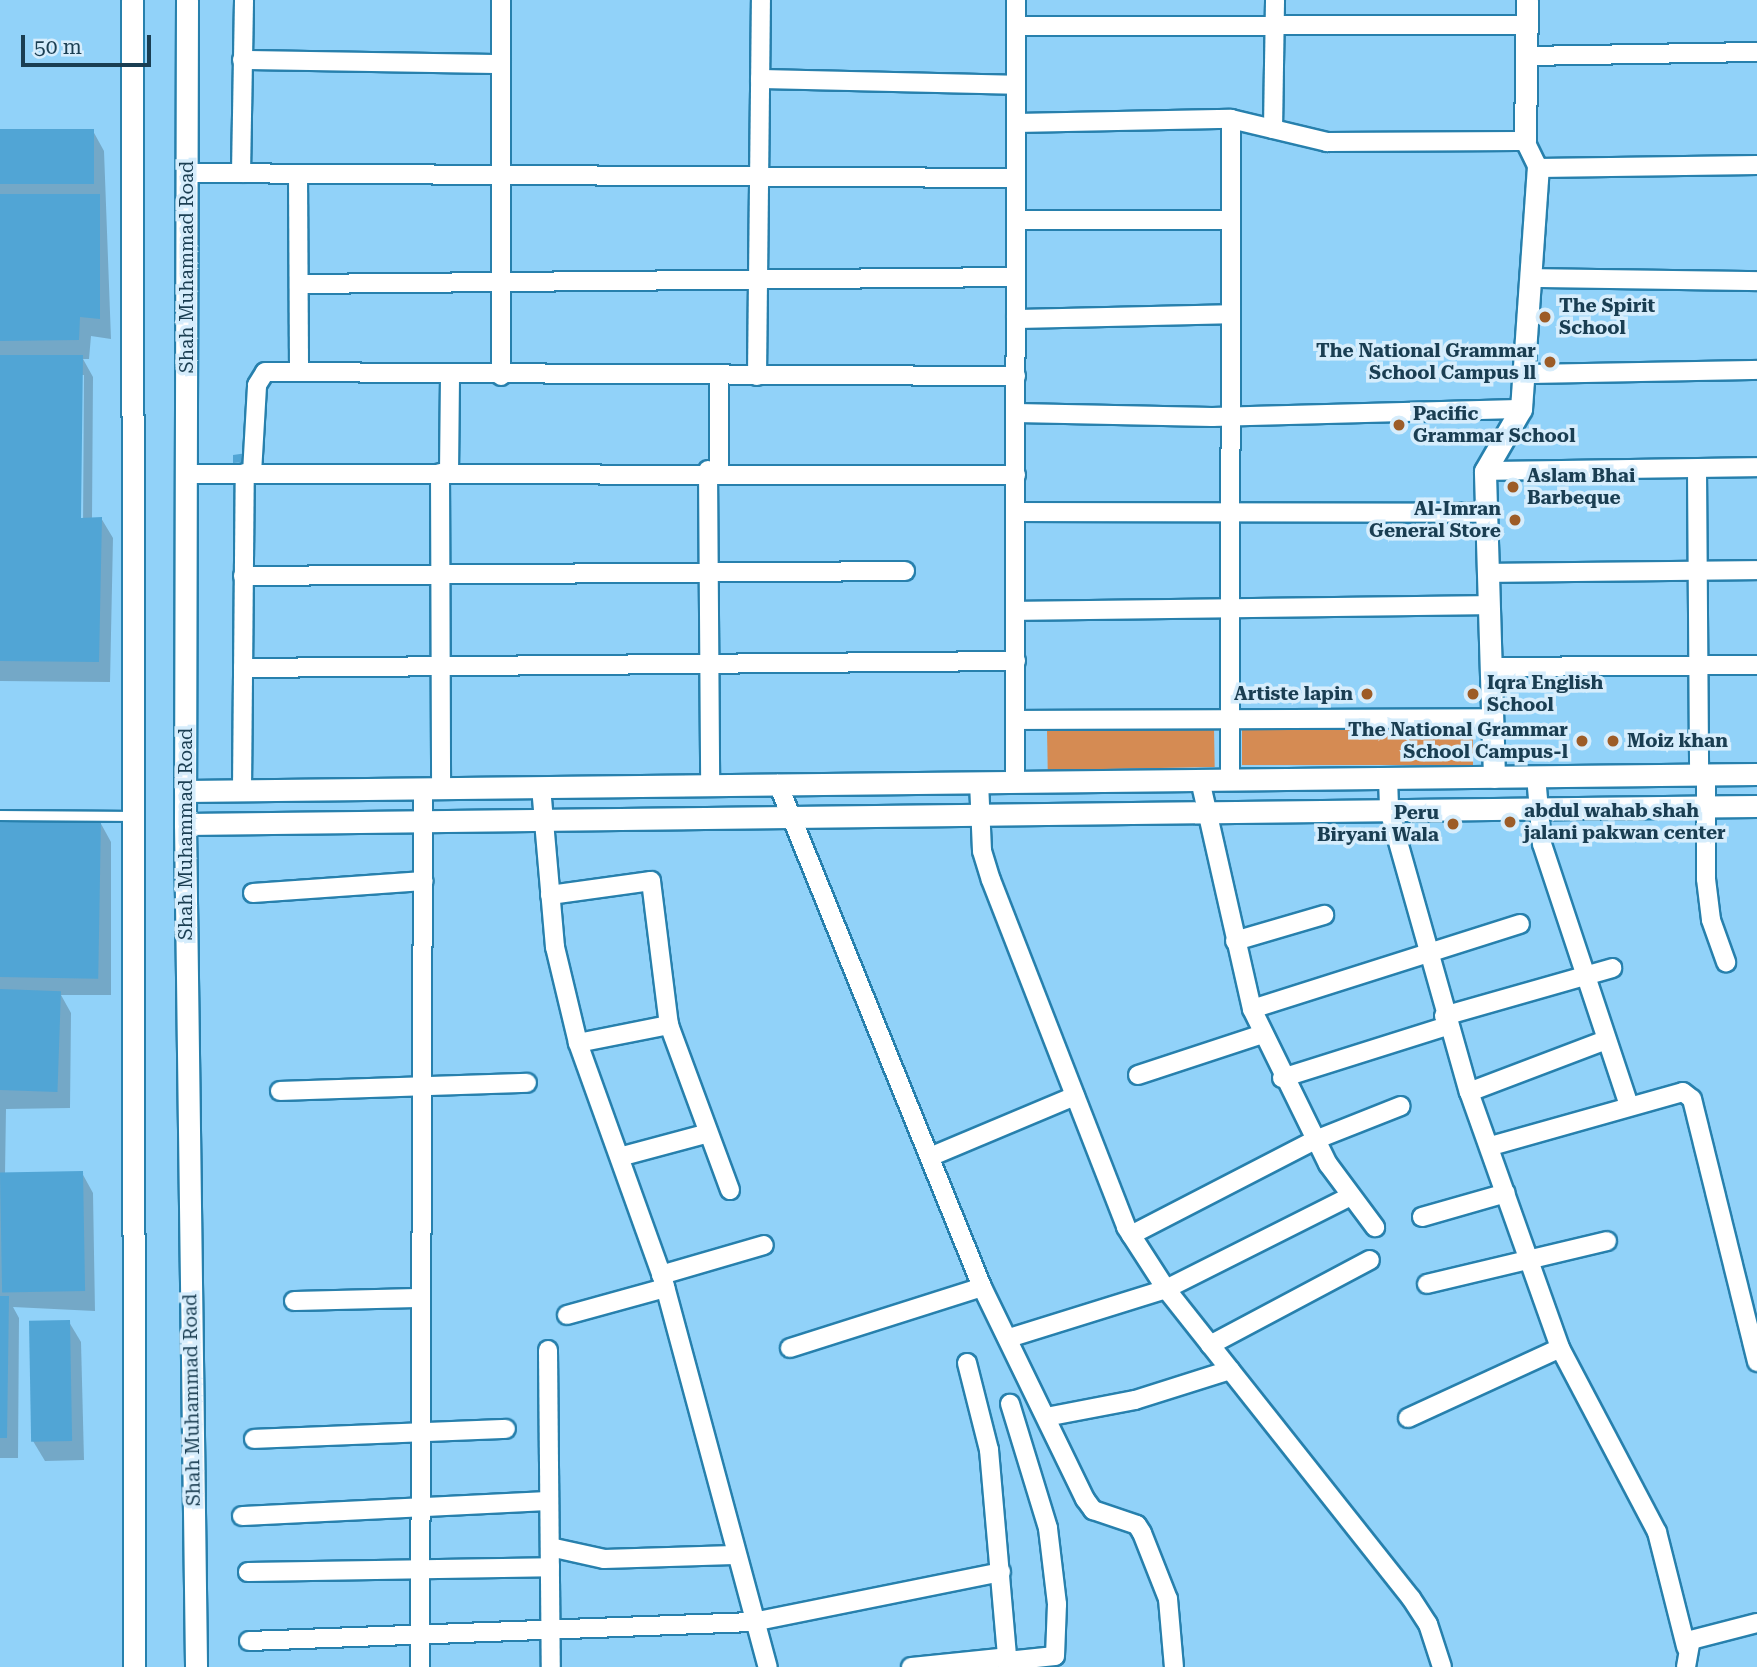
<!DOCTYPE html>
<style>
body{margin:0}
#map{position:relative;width:1757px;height:1667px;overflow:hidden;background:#91d2f9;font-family:"Roboto Serif",serif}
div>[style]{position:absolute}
.green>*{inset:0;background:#d58b53;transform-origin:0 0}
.shadow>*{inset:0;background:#0003}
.building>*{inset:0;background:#51a5d5;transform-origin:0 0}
.roads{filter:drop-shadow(2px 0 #2780ad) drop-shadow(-2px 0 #2780ad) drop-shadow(0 2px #2780ad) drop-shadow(0 -2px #2780ad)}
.service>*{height:9px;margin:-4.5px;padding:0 4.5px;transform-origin:4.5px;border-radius:4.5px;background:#fff}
.minor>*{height:18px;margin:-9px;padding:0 9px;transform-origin:9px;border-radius:9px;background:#fff}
.tertiary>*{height:21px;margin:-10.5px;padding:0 10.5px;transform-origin:10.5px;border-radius:10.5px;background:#fff}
.dots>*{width:19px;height:19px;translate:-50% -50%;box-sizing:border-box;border:4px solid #d6edfc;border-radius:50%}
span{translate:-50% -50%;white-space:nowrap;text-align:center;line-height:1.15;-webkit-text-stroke:7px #d6edfc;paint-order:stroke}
.street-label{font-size:19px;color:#1a3e52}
.poi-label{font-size:19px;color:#1a3e52;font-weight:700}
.left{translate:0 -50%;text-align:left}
.right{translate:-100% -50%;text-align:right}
.scale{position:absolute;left:21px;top:35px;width:130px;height:32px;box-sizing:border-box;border:4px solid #1a3e52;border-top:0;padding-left:9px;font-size:21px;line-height:24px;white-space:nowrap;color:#1a3e52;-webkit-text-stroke:5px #d6edfc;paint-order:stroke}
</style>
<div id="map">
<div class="green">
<div style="left:1473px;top:725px;width:40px;height:231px;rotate:90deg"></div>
<div style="left:1214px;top:728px;width:39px;height:167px;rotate:89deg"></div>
</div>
<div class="shadow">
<div style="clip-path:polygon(evenodd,0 131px,93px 131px,104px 151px,111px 339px,91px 336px,89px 359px,83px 359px,93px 377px,92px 519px,101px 518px,113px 538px,110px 682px,0 681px,0 131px,81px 375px,84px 375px,83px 527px,79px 527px,81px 375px)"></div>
<div style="clip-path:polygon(0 820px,100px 822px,111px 842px,111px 995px,61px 995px,71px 1013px,70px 1108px,6px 1109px,5px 1174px,82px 1173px,93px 1193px,95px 1311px,13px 1307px,19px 1318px,18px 1458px,0 1458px)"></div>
<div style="clip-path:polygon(69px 1322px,81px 1342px,84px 1460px,45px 1461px,33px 1441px)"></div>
</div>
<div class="building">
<div style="left:0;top:129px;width:94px;height:55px"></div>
<div style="clip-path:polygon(0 194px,100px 194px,100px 319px,80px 317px,79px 340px,0 341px)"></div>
<div style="clip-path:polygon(0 355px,83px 355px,81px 518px,102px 517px,99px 662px,0 661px)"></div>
<div style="clip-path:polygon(247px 453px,247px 462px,233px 463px,233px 455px)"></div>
<div style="left:0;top:818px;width:101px;height:159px;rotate:1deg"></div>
<div style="left:0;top:989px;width:61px;height:101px;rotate:2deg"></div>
<div style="left:83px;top:1171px;width:120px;height:83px;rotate:89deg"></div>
<div style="clip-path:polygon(0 1296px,9px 1296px,7px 1438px,0 1438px)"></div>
<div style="left:70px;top:1320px;width:121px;height:41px;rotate:89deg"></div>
</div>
<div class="roads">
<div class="service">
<div style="left:0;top:815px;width:133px;rotate:0.4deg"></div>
</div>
<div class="minor">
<div style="left:501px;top:0;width:376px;rotate:90deg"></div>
<div style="left:1016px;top:26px;width:511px;rotate:-0.11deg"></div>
<div style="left:1526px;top:56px;width:231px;rotate:-1deg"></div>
<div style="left:242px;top:60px;width:259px;rotate:0.9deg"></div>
<div style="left:760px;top:79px;width:256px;rotate:1.3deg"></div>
<div style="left:1016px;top:123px;width:215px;rotate:-1.1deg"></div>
<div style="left:1231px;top:119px;width:99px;rotate:13.5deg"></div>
<div style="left:1327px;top:142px;width:198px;rotate:-0.3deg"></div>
<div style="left:1525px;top:141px;width:30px;rotate:64deg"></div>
<div style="left:1538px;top:168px;width:219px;rotate:-0.8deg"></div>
<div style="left:1273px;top:129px;width:129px;rotate:-89.1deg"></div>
<div style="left:187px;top:173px;width:829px;rotate:0.35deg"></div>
<div style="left:241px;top:173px;width:173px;rotate:-89deg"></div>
<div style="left:298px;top:174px;width:198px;rotate:89.7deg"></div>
<div style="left:1016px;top:220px;width:215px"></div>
<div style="left:1532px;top:278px;width:225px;rotate:0.8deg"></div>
<div style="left:299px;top:284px;width:717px;rotate:-0.56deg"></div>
<div style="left:1016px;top:319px;width:215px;rotate:-1.3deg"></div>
<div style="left:1524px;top:374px;width:233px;rotate:-1deg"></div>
<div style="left:757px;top:376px;width:376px;rotate:-89.4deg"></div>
<div style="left:1016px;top:413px;width:196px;rotate:1.2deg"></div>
<div style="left:1212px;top:417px;width:309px;rotate:-1.5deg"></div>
<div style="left:708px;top:470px;width:315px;rotate:89.6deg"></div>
<div style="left:719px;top:470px;width:94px;rotate:-90deg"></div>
<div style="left:1697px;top:470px;width:304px;rotate:89.6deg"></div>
<div style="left:1485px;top:471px;width:272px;rotate:-0.8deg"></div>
<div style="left:252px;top:473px;width:88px;rotate:-86.7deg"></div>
<div style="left:257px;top:385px;width:15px;rotate:-58deg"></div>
<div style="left:265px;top:372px;width:751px;rotate:0.31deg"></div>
<div style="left:440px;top:473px;width:315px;rotate:89.8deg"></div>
<div style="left:449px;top:473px;width:98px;rotate:-89.4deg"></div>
<div style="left:187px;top:474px;width:829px;rotate:0.07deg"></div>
<div style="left:1016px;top:512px;width:471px;rotate:0.1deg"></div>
<div style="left:1488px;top:573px;width:269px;rotate:-0.6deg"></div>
<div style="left:243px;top:576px;width:662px;rotate:-0.43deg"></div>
<div style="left:1016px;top:611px;width:473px;rotate:-0.7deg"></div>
<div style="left:1491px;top:667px;width:266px;rotate:-0.4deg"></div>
<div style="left:243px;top:668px;width:773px;rotate:-0.52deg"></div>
<div style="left:1016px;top:720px;width:477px;rotate:-0.2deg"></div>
<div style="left:1706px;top:774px;width:105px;rotate:90deg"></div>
<div style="left:1706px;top:879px;width:41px;rotate:83deg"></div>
<div style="left:1711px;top:920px;width:45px;rotate:70.3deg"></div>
<div style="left:1536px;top:776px;width:68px;rotate:85deg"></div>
<div style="left:1542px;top:844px;width:275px;rotate:71.6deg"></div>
<div style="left:1388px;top:778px;width:32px;rotate:88deg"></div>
<div style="left:1389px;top:810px;width:293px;rotate:74.2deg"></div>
<div style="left:1469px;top:1092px;width:272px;rotate:70.4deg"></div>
<div style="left:1560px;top:1348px;width:208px;rotate:62.2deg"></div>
<div style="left:1657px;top:1532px;width:119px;rotate:75.8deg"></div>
<div style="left:1200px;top:780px;width:235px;rotate:77.2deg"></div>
<div style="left:1252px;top:1009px;width:173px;rotate:63.9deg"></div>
<div style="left:1328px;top:1164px;width:79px;rotate:53.3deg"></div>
<div style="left:1230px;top:780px;width:661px;rotate:-89.91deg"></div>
<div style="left:979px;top:782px;width:69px;rotate:87.5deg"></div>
<div style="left:982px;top:851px;width:30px;rotate:73deg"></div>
<div style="left:991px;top:880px;width:372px;rotate:68.7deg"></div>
<div style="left:1126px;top:1227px;width:74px;rotate:57.2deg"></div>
<div style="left:1166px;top:1289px;width:394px;rotate:51.6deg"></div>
<div style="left:1411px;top:1598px;width:31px;rotate:57deg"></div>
<div style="left:1428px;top:1624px;width:45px;rotate:72deg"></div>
<div style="left:1015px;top:782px;width:782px;rotate:-89.93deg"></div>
<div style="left:778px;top:784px;width:543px;rotate:67.92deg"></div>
<div style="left:982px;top:1287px;width:236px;rotate:64.1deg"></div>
<div style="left:1085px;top:1499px;width:14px;rotate:54deg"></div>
<div style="left:1093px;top:1510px;width:46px;rotate:18.8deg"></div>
<div style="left:1137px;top:1525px;width:9px;rotate:58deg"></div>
<div style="left:1142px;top:1533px;width:71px;rotate:68.5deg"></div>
<div style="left:1168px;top:1599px;width:68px;rotate:85deg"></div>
<div style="left:541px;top:787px;width:161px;rotate:85deg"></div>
<div style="left:555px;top:947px;width:99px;rotate:76.5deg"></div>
<div style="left:578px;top:1043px;width:251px;rotate:70.2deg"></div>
<div style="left:663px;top:1279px;width:402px;rotate:74.9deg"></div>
<div style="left:242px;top:790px;width:317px;rotate:-89.5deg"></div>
<div style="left:253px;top:893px;width:171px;rotate:-4deg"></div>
<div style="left:550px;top:895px;width:102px;rotate:-7.9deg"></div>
<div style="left:651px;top:881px;width:145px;rotate:82.9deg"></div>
<div style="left:669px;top:1025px;width:176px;rotate:69.7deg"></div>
<div style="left:1235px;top:941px;width:93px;rotate:-16.3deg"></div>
<div style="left:1252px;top:1009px;width:281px;rotate:-17.6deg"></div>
<div style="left:1444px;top:1016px;width:175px;rotate:-15.9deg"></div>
<div style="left:578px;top:1043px;width:93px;rotate:-11.2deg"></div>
<div style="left:1138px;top:1075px;width:132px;rotate:-18.2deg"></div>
<div style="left:1282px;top:1078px;width:173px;rotate:-17.5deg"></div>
<div style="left:280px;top:1091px;width:247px;rotate:-1.9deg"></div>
<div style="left:1469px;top:1092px;width:143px;rotate:-20.8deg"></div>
<div style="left:1491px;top:1146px;width:199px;rotate:-15.7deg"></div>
<div style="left:1683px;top:1092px;width:11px;rotate:38deg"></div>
<div style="left:1692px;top:1099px;width:271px;rotate:76.1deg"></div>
<div style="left:623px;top:1156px;width:85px;rotate:-15deg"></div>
<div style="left:932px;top:1156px;width:155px;rotate:-22.8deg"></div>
<div style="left:1422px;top:1217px;width:87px;rotate:-15.9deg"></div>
<div style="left:1131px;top:1235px;width:207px;rotate:-27.3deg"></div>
<div style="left:1315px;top:1140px;width:92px;rotate:-21.6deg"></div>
<div style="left:661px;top:1275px;width:107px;rotate:-16.2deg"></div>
<div style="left:1427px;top:1284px;width:185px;rotate:-13.4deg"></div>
<div style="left:294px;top:1301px;width:124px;rotate:-1.4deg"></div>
<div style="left:567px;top:1315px;width:102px;rotate:-15.4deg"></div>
<div style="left:1009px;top:1338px;width:164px;rotate:-17.3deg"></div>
<div style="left:1166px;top:1289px;width:207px;rotate:-26.7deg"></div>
<div style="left:1210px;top:1345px;width:181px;rotate:-28deg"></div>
<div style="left:790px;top:1348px;width:201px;rotate:-17.6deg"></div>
<div style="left:548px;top:1350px;width:317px;rotate:89.5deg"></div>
<div style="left:967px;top:1363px;width:90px;rotate:75.8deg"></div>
<div style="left:989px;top:1450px;width:218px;rotate:85deg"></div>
<div style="left:1046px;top:1417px;width:91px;rotate:-10.8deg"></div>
<div style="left:1135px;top:1400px;width:100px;rotate:-17.5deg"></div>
<div style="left:1408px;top:1418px;width:167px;rotate:-24.7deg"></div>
<div style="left:254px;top:1439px;width:252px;rotate:-2.3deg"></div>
<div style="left:242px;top:1516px;width:307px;rotate:-2.8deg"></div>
<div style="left:550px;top:1547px;width:55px;rotate:12.5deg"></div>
<div style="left:604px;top:1559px;width:130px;rotate:-1.8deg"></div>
<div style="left:248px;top:1572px;width:302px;rotate:-0.9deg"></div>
<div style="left:249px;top:1641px;width:504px;rotate:-2.16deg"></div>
<div style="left:753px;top:1622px;width:253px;rotate:-11.4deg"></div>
<div style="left:1007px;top:1661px;width:48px;rotate:-5.9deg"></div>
<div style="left:1055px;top:1656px;width:52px;rotate:-87.8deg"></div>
<div style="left:1057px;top:1604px;width:77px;rotate:-96.8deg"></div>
<div style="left:1048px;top:1528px;width:130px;rotate:-107deg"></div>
<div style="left:420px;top:1667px;width:879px;rotate:-89.8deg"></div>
<div style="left:911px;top:1667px;width:97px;rotate:-5.9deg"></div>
<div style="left:1686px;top:1667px;width:27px;rotate:-80deg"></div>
<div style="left:1691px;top:1640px;width:68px;rotate:-14.4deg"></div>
</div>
<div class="tertiary">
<div style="left:132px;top:0;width:1667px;rotate:89.93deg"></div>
<div style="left:187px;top:0;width:824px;rotate:90.14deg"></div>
<div style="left:185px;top:824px;width:843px;rotate:89.25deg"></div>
<div style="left:1525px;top:141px;width:141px;rotate:-89.2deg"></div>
<div style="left:1494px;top:777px;width:306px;rotate:-91.7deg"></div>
<div style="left:1485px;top:471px;width:72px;rotate:-59.9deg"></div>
<div style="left:1521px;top:409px;width:242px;rotate:-86deg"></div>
<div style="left:185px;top:791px;width:1572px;rotate:-0.62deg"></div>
<div style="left:185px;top:824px;width:1572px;rotate:-0.66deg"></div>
</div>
</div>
<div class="dots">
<div style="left:1545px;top:317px;background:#9d5c27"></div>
<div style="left:1550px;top:362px;background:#9d5c27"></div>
<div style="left:1399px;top:425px;background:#9d5c27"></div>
<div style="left:1513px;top:487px;background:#9d5c27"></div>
<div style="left:1515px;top:520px;background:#9d5c27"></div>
<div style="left:1367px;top:694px;background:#9d5c27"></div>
<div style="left:1473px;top:694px;background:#9d5c27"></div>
<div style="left:1582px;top:741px;background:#9d5c27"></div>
<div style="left:1613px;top:741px;background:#9d5c27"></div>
<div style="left:1510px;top:822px;background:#9d5c27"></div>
<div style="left:1453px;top:824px;background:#9d5c27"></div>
</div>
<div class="street-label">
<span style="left:187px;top:267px;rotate:-90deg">Shah Muhammad Road</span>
<span style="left:186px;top:834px;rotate:-90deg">Shah Muhammad Road</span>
<span style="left:192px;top:1400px;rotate:-91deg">Shah Muhammad Road</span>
</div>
<div class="poi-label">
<span class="left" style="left:1559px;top:317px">The Spirit<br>School</span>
<span class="right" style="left:1536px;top:362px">The National Grammar<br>School Campus ll</span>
<span class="left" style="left:1413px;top:425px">Pacific<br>Grammar School</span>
<span class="left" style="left:1527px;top:487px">Aslam Bhai<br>Barbeque</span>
<span class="right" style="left:1501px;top:520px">Al-Imran<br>General Store</span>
<span class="left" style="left:1487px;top:694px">Iqra English<br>School</span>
<span class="right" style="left:1353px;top:694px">Artiste lapin</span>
<span class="right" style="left:1568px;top:741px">The National Grammar<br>School Campus-l</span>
<span class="left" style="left:1627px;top:741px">Moiz khan</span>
<span class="left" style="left:1524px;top:822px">abdul wahab shah<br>jalani pakwan center</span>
<span class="right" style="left:1439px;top:824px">Peru<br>Biryani Wala</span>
</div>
<div class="scale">50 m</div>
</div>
